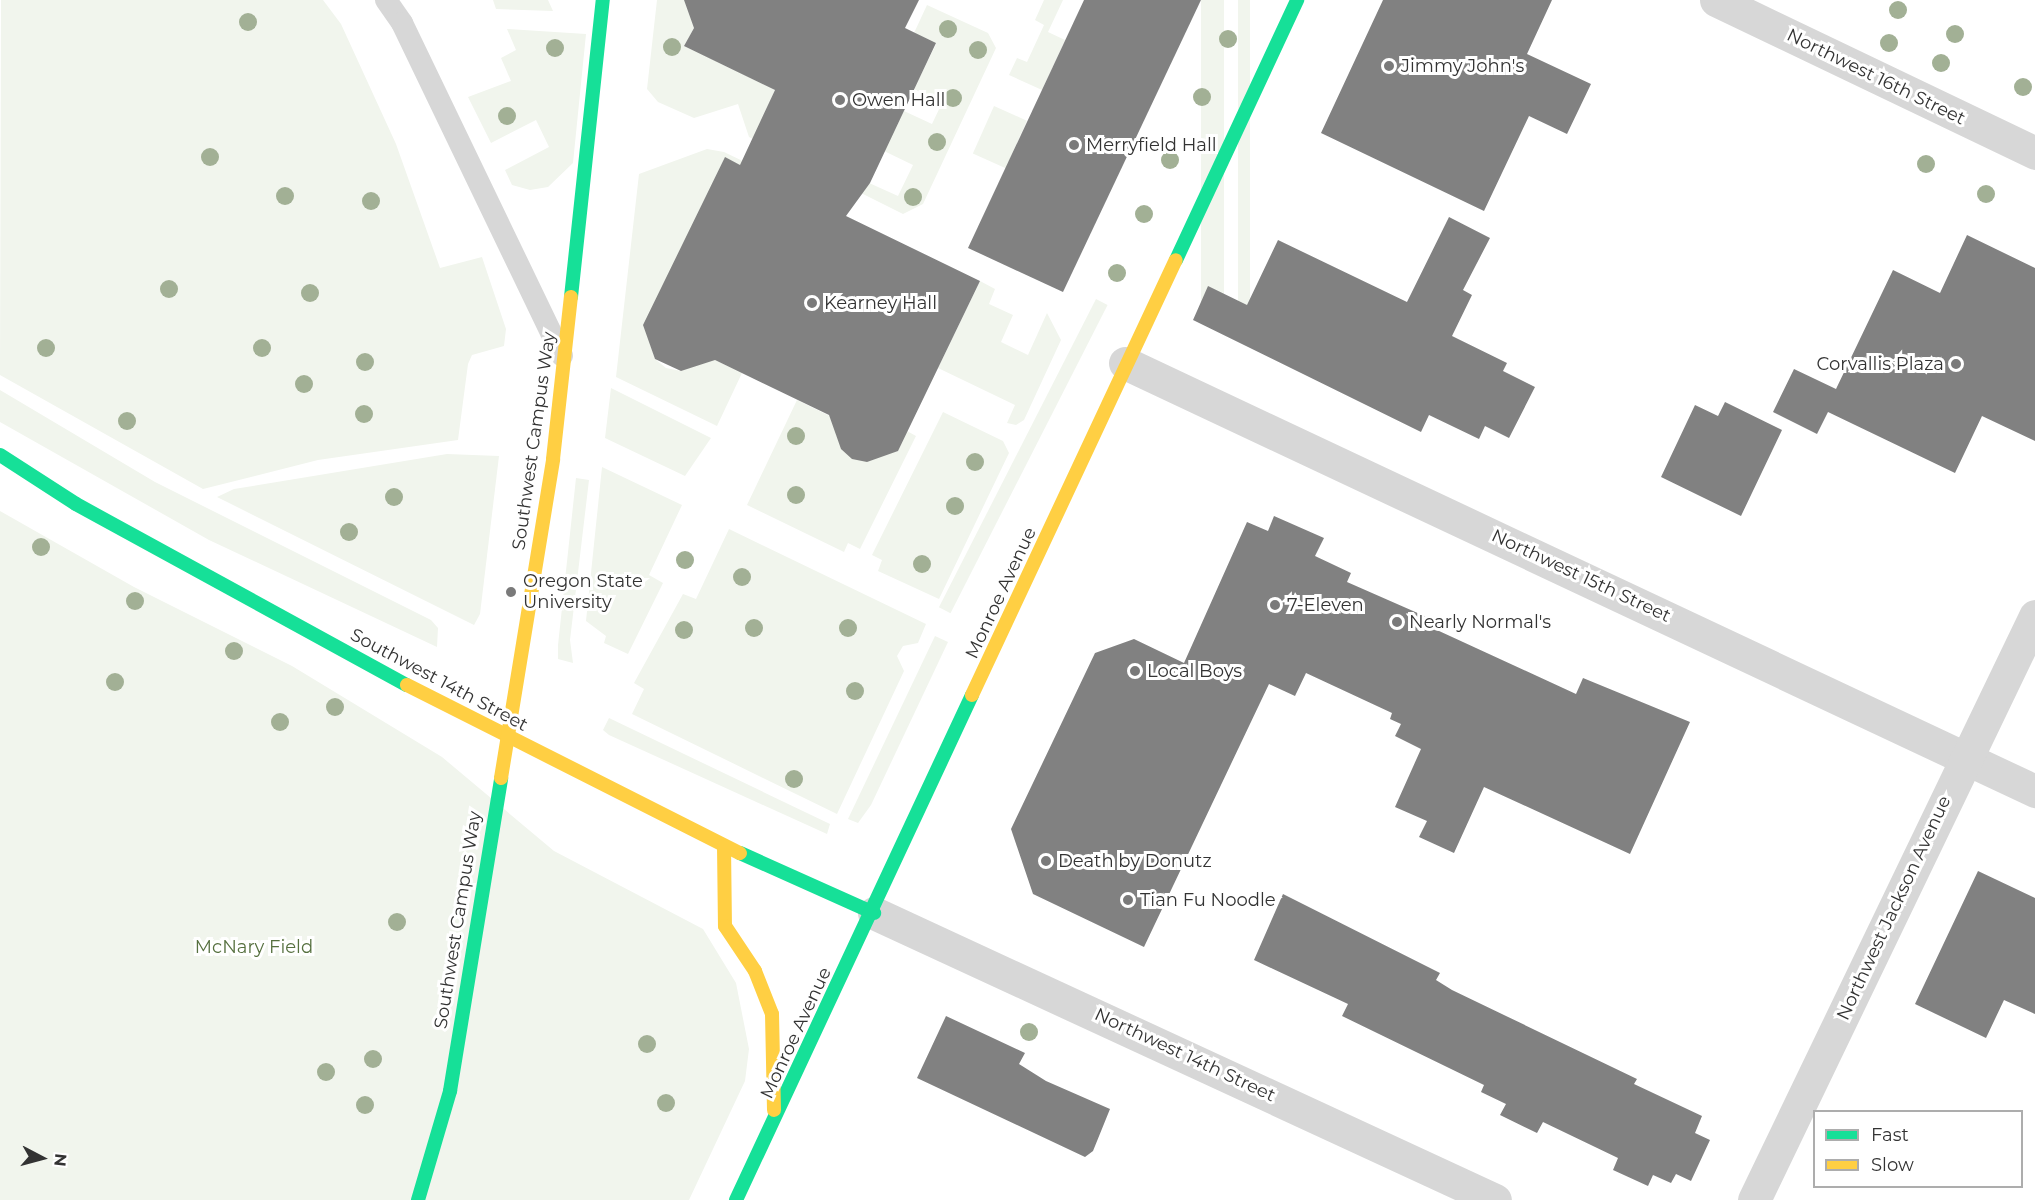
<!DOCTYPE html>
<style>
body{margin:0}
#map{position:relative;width:2035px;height:1200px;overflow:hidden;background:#fff;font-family:Montserrat,sans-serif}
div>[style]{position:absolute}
.green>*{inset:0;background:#f1f5ed;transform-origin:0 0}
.building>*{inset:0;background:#818181}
.lane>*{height:22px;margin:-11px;padding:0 11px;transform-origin:11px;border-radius:11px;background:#d7d7d7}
.street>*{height:33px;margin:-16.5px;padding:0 16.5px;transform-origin:16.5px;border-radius:16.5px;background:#d7d7d7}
.fast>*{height:14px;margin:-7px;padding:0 7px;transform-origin:7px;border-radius:7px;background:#16e098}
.slow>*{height:14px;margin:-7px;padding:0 7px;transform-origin:7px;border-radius:7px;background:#ffcf43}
.trees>*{width:18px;height:18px;margin:-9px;border-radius:50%;background:#a2b095}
.dots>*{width:16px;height:16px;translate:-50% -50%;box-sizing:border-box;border:3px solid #fff;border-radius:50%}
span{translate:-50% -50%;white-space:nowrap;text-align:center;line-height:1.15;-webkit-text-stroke:6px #fff;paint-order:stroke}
.poi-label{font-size:18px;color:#333}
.left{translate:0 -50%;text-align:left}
.right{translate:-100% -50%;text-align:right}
.street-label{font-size:18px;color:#333}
.park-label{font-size:18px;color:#56703f}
.legend{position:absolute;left:1813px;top:1110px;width:210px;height:78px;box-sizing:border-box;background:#fff;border:2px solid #adadad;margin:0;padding:8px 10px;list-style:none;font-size:18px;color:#333}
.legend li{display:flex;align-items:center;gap:12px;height:30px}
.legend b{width:30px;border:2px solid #adadad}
.north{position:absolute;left:12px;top:1128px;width:60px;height:60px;-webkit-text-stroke:4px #fff;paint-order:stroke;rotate:96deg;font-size:16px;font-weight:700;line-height:24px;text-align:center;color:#333}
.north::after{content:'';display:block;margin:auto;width:21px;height:27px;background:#333;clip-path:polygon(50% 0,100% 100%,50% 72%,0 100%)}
</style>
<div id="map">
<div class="green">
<div style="clip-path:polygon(1px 0,323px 0,341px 24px,396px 144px,440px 268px,482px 257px,506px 329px,504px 346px,472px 355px,468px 364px,458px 440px,318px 460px,203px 489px,0 375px)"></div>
<div style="clip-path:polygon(493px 0,548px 0,553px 11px,496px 9px)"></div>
<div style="clip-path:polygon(657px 0,684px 0,698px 19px,685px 46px,775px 90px,756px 132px,898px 196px,913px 165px,884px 151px,904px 111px,932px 124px,942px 103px,914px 89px,936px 44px,914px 33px,927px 5px,988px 33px,996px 48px,923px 204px,903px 214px,749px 137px,738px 104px,694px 118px,658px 102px,647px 89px)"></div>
<div style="clip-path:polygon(1044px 0,1063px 0,1048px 32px,1065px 40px,1042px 90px,1009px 75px,1017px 58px,1027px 62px,1044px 25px,1035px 20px)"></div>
<div style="left:1201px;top:0;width:23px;height:323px"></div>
<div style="left:1238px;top:0;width:12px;height:310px"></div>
<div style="clip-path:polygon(507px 29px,586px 34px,573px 163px,548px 187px,530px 190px,512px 185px,505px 170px,549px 147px,536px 120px,491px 143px,468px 97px,511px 81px,501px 58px,516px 50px)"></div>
<div style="left:994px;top:106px;width:36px;height:52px;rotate:24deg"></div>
<div style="clip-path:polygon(707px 149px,724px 152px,782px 180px,780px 184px,725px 158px,644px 325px,655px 359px,666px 368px,681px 371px,705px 355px,742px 373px,717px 426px,616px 377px,639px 174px)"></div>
<div style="clip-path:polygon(980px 281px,995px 289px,989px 304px,1013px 315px,1001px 342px,1028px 355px,1047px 313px,1061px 340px,1024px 420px,1016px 425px,1007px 423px,1015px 405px,938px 368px)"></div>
<div style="left:1096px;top:299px;width:13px;height:346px;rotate:27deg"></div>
<div style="clip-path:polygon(611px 388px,711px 438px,685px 476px,605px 438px)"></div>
<div style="clip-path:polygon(0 390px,155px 482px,431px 620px,438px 628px,437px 647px,209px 540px,0 422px)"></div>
<div style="clip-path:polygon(797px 400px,838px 420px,836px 435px,852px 459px,907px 431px,916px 436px,860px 549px,848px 543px,844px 552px,747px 505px)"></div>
<div style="clip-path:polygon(943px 412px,1003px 441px,1009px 453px,939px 599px,878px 571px,882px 560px,872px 555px)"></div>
<div style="clip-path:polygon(447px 454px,499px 456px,480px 614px,474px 625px,217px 497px,234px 489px)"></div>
<div style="clip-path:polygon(602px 467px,682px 505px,649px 575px,663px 583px,628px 654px,604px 643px,606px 636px,586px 621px)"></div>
<div style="clip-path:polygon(576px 478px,589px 480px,570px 640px,573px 663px,558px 659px,558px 645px)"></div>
<div style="clip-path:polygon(0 511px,134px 587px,292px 666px,442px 757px,554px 851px,703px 929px,736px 983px,749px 1049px,745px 1081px,689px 1200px,0 1200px)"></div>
<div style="clip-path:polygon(729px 529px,926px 624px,918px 643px,903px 646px,897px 656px,904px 671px,837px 814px,632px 714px,644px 689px,634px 683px,683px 594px,696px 599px)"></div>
<div style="clip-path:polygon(935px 636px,948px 642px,871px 805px,858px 823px,848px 819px)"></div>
<div style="clip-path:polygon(609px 718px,830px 824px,827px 834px,609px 735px,603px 730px)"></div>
</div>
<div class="building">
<div style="clip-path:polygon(684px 0,919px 0,905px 28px,936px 43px,870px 183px,846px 216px,980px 281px,898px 451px,867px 462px,852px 459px,841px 449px,829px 415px,715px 360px,681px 371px,655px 359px,643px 325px,725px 157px,740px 165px,775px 90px,684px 46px,694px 28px)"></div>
<div style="clip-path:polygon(1084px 0,1201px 0,1063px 292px,968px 248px)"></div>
<div style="clip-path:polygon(1383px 0,1552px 0,1527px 54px,1591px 84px,1567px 134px,1529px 116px,1484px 211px,1321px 133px)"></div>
<div style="clip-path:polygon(1449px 217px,1490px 238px,1463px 290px,1472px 295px,1452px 336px,1507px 363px,1503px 371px,1535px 387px,1509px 438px,1485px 426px,1479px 439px,1429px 415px,1421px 432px,1193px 320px,1208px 286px,1247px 305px,1278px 240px,1407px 302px)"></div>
<div style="clip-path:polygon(1967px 235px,2035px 268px,2035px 441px,1982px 416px,1955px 473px,1828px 412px,1817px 434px,1773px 412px,1794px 369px,1836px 389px,1893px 270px,1940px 293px)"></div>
<div style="clip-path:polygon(1725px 402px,1782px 430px,1741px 516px,1661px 477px,1695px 405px,1718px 416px)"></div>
<div style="clip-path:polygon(1274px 516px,1324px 538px,1315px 556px,1351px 573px,1347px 582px,1429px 618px,1426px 625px,1576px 694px,1583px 678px,1690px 722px,1630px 854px,1484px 787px,1454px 853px,1419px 837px,1427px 821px,1395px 807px,1421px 749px,1395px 736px,1401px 724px,1390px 719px,1392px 713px,1306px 673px,1295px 696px,1269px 684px,1144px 947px,1033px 894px,1011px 829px,1095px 653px,1134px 639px,1184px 663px,1247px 522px,1268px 531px)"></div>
<div style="clip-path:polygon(1978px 871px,2035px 898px,2035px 1014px,2004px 1000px,1986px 1038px,1915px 1004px)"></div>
<div style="clip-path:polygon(1283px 894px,1440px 973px,1436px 980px,1452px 990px,1637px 1079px,1634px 1084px,1702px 1116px,1695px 1133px,1710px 1140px,1691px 1181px,1676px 1174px,1671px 1183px,1653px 1175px,1648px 1186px,1613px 1170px,1618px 1158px,1543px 1122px,1537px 1133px,1500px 1115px,1506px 1104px,1481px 1092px,1484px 1085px,1342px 1016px,1348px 1004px,1254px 960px)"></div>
<div style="clip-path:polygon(946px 1016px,1025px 1053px,1019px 1064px,1046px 1081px,1110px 1109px,1093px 1151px,1085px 1157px,917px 1078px)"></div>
</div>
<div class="lane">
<div style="left:386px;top:0;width:28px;rotate:55deg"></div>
<div style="left:402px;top:23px;width:369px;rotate:64.3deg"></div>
</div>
<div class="street">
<div style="left:1716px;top:0;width:354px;rotate:25.6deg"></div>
<div style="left:1125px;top:363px;width:1006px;rotate:25.19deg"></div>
<div style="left:874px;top:913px;width:684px;rotate:24.8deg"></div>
<div style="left:1754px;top:1200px;width:648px;rotate:-64.3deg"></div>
</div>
<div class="fast">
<div style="left:1176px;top:260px;width:287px;rotate:-65deg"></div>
<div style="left:571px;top:297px;width:299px;rotate:-83.9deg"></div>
<div style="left:0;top:455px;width:90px;rotate:32.8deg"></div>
<div style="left:76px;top:504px;width:377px;rotate:28.7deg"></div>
<div style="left:740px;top:853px;width:147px;rotate:24.1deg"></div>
<div style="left:418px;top:1200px;width:114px;rotate:-73.6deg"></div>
<div style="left:450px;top:1091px;width:317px;rotate:-80.7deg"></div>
<div style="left:736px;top:1200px;width:557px;rotate:-64.95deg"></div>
</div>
<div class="slow">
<div style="left:407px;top:685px;width:373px;rotate:26.8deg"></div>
<div style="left:972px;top:695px;width:480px;rotate:-64.9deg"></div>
<div style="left:501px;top:778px;width:323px;rotate:-80.7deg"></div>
<div style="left:553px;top:459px;width:163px;rotate:-83.7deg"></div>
<div style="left:724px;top:846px;width:80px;rotate:89.3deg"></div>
<div style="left:725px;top:926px;width:54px;rotate:56.3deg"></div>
<div style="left:755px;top:971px;width:46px;rotate:68.4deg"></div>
<div style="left:772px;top:1014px;width:96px;rotate:88.8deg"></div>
</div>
<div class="trees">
<div style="left:1898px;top:10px"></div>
<div style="left:248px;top:22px"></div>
<div style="left:948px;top:29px"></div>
<div style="left:1955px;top:34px"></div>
<div style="left:1228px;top:39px"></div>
<div style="left:1889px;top:43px"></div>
<div style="left:672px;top:47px"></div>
<div style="left:555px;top:48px"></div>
<div style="left:978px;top:50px"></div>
<div style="left:1941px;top:63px"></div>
<div style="left:2023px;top:87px"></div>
<div style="left:1202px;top:97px"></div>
<div style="left:953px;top:98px"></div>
<div style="left:507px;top:116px"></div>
<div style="left:937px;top:142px"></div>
<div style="left:210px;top:157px"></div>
<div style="left:1170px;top:160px"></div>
<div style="left:1926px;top:164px"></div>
<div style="left:1986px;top:194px"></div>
<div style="left:285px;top:196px"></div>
<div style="left:913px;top:197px"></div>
<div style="left:371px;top:201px"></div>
<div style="left:1144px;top:214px"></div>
<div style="left:1117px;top:273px"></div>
<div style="left:169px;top:289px"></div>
<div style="left:310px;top:293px"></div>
<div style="left:46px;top:348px"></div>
<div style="left:262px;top:348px"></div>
<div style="left:365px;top:362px"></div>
<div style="left:304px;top:384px"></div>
<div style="left:364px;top:414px"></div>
<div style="left:127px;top:421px"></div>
<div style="left:796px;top:436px"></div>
<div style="left:975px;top:462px"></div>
<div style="left:796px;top:495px"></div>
<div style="left:394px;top:497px"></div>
<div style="left:955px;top:506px"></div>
<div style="left:349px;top:532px"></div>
<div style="left:41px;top:547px"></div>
<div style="left:685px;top:560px"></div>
<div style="left:922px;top:564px"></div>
<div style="left:742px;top:577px"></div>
<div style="left:135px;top:601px"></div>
<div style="left:754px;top:628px"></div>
<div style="left:848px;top:628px"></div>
<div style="left:684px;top:630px"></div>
<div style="left:234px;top:651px"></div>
<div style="left:115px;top:682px"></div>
<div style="left:855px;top:691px"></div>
<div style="left:335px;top:707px"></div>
<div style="left:280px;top:722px"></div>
<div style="left:794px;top:779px"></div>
<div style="left:397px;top:922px"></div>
<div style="left:1029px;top:1032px"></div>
<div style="left:647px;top:1044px"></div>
<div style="left:373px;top:1059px"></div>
<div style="left:326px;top:1072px"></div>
<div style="left:666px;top:1103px"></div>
<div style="left:365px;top:1105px"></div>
</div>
<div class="dots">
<div style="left:1389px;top:66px;background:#7a7a7a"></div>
<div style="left:840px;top:100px;background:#7a7a7a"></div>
<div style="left:1074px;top:145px;background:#7a7a7a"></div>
<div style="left:812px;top:303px;background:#7a7a7a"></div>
<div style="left:1956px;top:364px;background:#7a7a7a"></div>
<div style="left:511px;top:592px;background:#7a7a7a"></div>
<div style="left:1275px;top:605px;background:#7a7a7a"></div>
<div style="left:1397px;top:622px;background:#7a7a7a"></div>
<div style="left:1135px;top:671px;background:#7a7a7a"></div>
<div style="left:1046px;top:861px;background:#7a7a7a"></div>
<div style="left:1128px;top:900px;background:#7a7a7a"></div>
</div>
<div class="poi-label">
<span class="left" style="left:1401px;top:66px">Jimmy John's</span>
<span class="left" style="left:852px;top:100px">Owen Hall</span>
<span class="left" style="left:1086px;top:145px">Merryfield Hall</span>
<span class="left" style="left:824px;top:303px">Kearney Hall</span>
<span class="right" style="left:1944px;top:364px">Corvallis Plaza</span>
<span class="left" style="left:523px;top:592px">Oregon State<br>University</span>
<span class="left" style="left:1287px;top:605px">7-Eleven</span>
<span class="left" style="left:1409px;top:622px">Nearly Normal's</span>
<span class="left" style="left:1147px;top:671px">Local Boys</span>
<span class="left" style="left:1058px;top:861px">Death by Donutz</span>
<span class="left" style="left:1140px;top:900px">Tian Fu Noodle</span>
</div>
<div class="street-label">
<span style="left:1876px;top:77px;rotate:26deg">Northwest 16th Street</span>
<span style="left:534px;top:441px;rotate:-82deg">Southwest Campus Way</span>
<span style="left:1581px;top:576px;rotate:25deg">Northwest 15th Street</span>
<span style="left:1001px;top:593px;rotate:-65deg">Monroe Avenue</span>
<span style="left:439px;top:680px;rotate:28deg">Southwest 14th Street</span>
<span style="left:1894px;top:908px;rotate:-65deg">Northwest Jackson Avenue</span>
<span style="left:458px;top:920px;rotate:-81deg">Southwest Campus Way</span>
<span style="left:796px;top:1033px;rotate:-65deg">Monroe Avenue</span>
<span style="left:1185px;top:1055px;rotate:25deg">Northwest 14th Street</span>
</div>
<div class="park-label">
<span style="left:254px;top:947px">McNary Field</span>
</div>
<ul class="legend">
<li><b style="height:8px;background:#16e098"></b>Fast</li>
<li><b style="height:8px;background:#ffcf43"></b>Slow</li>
</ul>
<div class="north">N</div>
</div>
